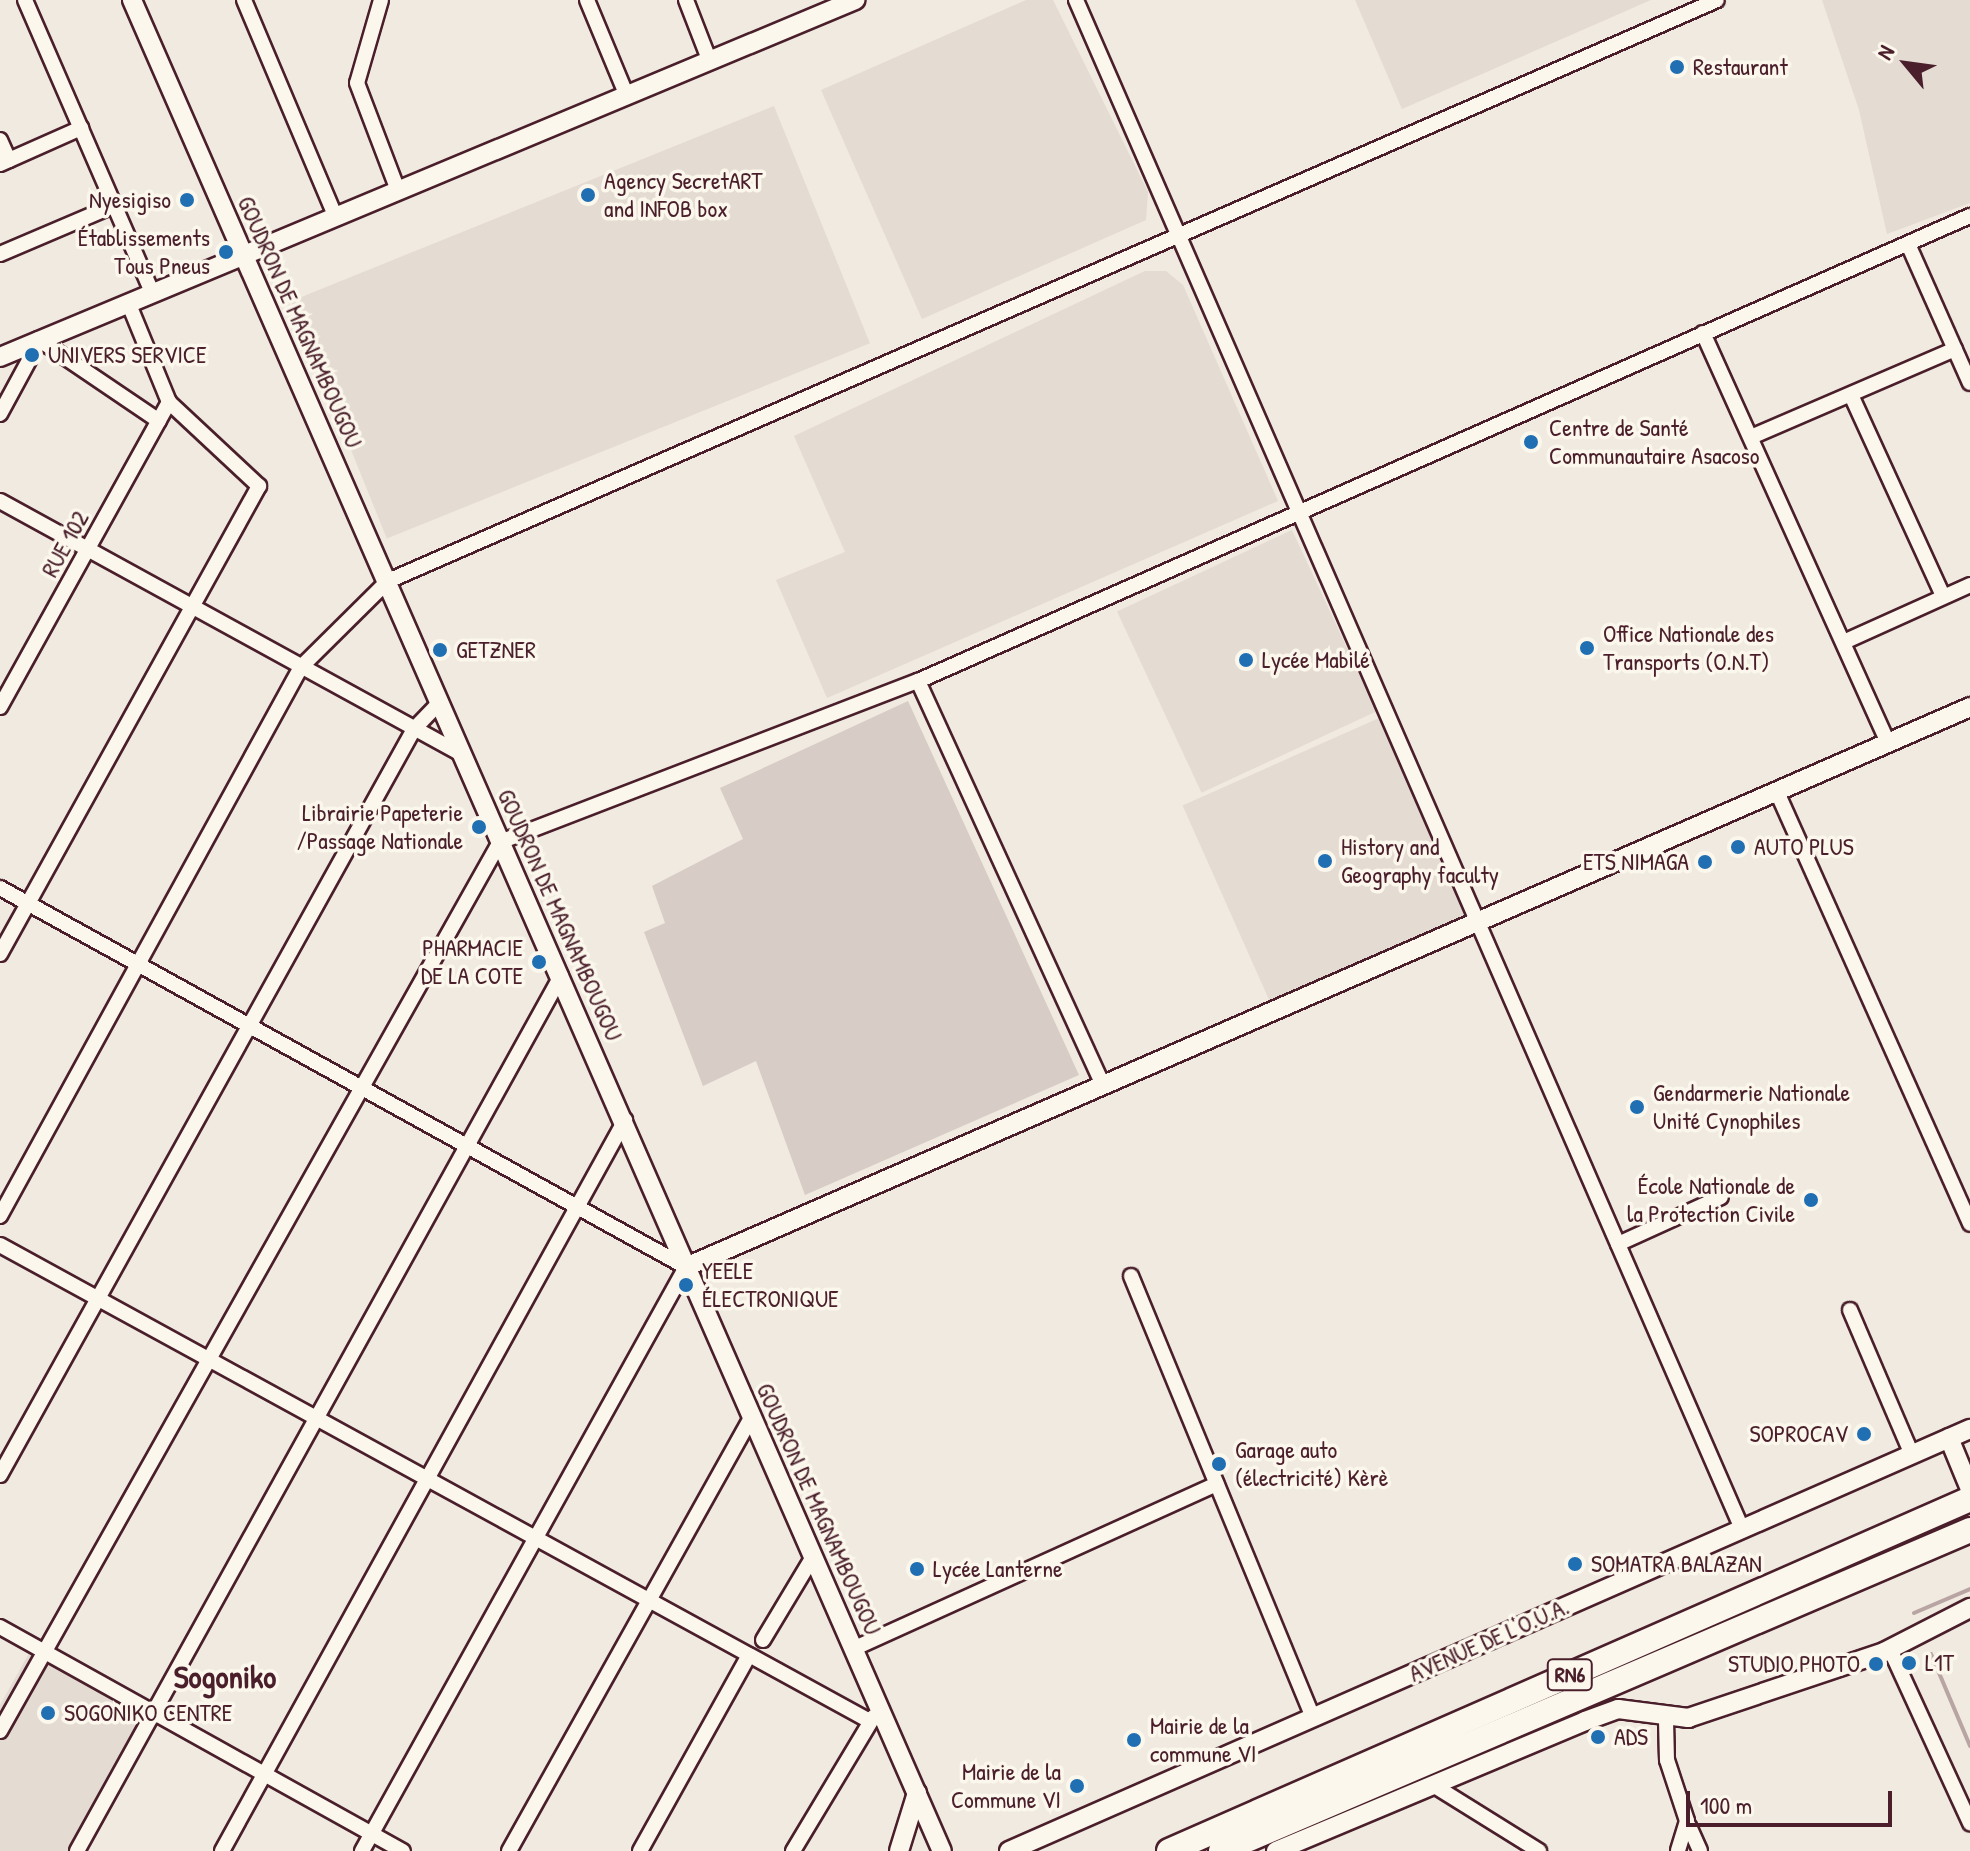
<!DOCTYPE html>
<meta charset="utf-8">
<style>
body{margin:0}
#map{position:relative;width:1970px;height:1851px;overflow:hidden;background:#f0eae0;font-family:"Patrick Hand",sans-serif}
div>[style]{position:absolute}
.built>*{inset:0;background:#e4dbd2;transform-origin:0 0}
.green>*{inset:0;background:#d8ccc6}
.stream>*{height:4px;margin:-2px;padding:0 2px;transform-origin:2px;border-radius:2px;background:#b8a4a2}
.roads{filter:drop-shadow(2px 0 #4a1f2b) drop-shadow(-2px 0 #4a1f2b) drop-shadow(0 2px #4a1f2b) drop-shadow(0 -2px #4a1f2b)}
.street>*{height:14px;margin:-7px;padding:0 7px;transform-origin:7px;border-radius:7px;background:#fbf7ec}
.secondary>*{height:18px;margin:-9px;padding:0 9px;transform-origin:9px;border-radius:9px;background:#fbf7ec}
.highway>*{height:24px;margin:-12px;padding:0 12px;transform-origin:12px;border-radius:12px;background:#fbf7ec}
.dots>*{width:22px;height:22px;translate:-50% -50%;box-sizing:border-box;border:4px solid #fbf7ec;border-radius:50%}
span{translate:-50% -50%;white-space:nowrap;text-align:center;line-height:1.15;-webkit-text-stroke:7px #fbf7ec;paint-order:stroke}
.shield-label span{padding:2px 6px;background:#fbf7ec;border:2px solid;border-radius:6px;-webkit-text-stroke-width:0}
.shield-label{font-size:22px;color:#4a1f2b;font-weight:700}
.poi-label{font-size:24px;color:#4a1f2b}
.left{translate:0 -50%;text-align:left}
.right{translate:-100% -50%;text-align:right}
.street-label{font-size:24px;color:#4a1f2b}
.district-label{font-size:32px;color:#4a1f2b;font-weight:700}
.north{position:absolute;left:1866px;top:24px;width:80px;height:80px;-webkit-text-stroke:6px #fbf7ec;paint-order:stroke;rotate:299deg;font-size:22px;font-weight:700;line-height:32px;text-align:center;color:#4a1f2b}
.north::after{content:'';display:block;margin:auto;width:28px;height:36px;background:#4a1f2b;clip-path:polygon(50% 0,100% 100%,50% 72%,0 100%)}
.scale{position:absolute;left:1686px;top:1791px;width:206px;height:36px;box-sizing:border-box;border:4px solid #4a1f2b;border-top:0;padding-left:10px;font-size:24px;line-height:28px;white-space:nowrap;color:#4a1f2b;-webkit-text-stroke:6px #fbf7ec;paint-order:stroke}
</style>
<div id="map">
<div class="built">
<div style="clip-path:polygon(1026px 0,1053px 0,1148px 192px,1146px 220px,922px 319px,821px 90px)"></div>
<div style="clip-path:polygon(1355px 0,1651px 0,1402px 109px)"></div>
<div style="clip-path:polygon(1822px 0,1970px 0,1970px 203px,1887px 234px,1859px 110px)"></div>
<div style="left:774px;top:106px;width:256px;height:521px;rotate:68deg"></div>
<div style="clip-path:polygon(1145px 271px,1166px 271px,1183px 285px,1278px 501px,827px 698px,776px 580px,845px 552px,794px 436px)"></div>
<div style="left:1292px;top:530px;width:200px;height:193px;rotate:65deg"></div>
<div style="left:1379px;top:718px;width:217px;height:215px;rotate:66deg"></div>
<div style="clip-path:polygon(32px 1648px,151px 1713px,74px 1851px,0 1851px,0 1705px)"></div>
</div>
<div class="green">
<div style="clip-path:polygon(908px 701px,1079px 1075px,805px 1195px,756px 1061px,703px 1086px,644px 932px,665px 923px,652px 886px,743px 839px,720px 788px)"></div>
</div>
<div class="stream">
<div style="left:1914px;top:1613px;width:61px;rotate:-23.2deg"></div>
<div style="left:1931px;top:1654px;width:100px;rotate:67deg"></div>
</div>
<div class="roads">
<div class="street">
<div style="left:25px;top:0;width:318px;rotate:66.5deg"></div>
<div style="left:244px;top:0;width:233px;rotate:67.1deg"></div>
<div style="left:381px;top:0;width:86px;rotate:106.1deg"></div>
<div style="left:357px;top:83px;width:112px;rotate:69.1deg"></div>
<div style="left:587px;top:0;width:104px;rotate:67.4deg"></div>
<div style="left:686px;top:0;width:66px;rotate:68.8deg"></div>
<div style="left:1076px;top:0;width:1668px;rotate:66.46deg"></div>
<div style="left:0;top:140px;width:22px;rotate:66deg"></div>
<div style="left:0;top:164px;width:89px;rotate:-24deg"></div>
<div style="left:1908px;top:244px;width:152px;rotate:66deg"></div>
<div style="left:0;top:254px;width:125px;rotate:-23.1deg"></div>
<div style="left:1703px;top:333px;width:450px;rotate:65.7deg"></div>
<div style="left:38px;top:339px;width:146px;rotate:34.1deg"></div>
<div style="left:1851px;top:395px;width:221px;rotate:65.4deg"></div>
<div style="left:0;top:414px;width:82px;rotate:-61.6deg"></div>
<div style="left:1751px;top:437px;width:222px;rotate:-23.3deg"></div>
<div style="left:0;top:501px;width:528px;rotate:28.75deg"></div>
<div style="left:1846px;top:641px;width:136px;rotate:-24.3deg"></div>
<div style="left:918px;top:681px;width:444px;rotate:65.4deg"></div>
<div style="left:0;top:707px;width:349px;rotate:-61deg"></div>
<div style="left:1777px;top:792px;width:473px;rotate:65.9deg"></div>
<div style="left:0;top:888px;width:784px;rotate:28.92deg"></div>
<div style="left:686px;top:1267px;width:668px;rotate:119.02deg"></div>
<div style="left:0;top:954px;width:535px;rotate:-61.04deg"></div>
<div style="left:259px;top:486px;width:123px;rotate:-137deg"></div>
<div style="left:169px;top:402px;width:108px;rotate:-112.3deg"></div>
<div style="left:0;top:1216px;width:626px;rotate:-61.27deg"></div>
<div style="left:301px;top:667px;width:122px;rotate:-44.7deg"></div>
<div style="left:388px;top:581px;width:1450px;rotate:-23.61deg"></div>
<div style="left:1618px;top:1244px;width:113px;rotate:-24.5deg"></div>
<div style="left:0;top:1245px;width:987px;rotate:28.69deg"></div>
<div style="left:1131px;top:1276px;width:478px;rotate:67.6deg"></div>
<div style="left:1850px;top:1310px;width:158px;rotate:66.8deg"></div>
<div style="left:0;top:1475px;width:853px;rotate:-60.97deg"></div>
<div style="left:414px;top:729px;width:37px;rotate:-46deg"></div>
<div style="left:0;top:1627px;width:461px;rotate:29.1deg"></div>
<div style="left:763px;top:1640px;width:99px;rotate:-59deg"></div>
<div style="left:855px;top:1648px;width:397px;rotate:-24.4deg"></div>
<div style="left:1890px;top:1649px;width:192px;rotate:65.3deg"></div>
<div style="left:1666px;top:1720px;width:40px;rotate:88.6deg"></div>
<div style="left:1667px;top:1760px;width:64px;rotate:71.8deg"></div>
<div style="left:1687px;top:1821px;width:31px;rotate:107deg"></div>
<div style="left:0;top:1731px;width:1020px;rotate:-60.65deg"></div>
<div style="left:500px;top:842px;width:448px;rotate:-21.1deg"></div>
<div style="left:918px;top:681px;width:1150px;rotate:-23.85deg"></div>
<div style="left:1433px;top:1785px;width:125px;rotate:31.9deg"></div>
<div style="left:1689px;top:1826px;width:27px;rotate:66deg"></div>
<div style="left:77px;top:1851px;width:1000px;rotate:-61.05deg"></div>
<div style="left:222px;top:1851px;width:835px;rotate:-61.13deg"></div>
<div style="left:509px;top:1851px;width:498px;rotate:-60.8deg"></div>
<div style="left:640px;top:1851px;width:224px;rotate:-60.9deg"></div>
<div style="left:793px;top:1851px;width:157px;rotate:-59deg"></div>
</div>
<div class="secondary">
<div style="left:132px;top:0;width:2020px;rotate:66.37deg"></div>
<div style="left:0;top:357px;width:927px;rotate:-22.66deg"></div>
<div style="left:686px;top:1267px;width:1401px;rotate:-23.56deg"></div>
<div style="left:1949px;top:1438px;width:55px;rotate:67.6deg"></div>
<div style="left:899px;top:1851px;width:61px;rotate:-72.8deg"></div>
<div style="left:1009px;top:1851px;width:1050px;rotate:-23.71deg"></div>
<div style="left:1276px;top:1851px;width:335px;rotate:-22.8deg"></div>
<div style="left:1585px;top:1721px;width:35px;rotate:-20deg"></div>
<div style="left:1618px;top:1709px;width:71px;rotate:7.3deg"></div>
<div style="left:1688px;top:1718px;width:207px;rotate:-18.6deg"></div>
<div style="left:1884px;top:1652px;width:97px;rotate:-27.1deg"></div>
</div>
<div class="highway">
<div style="left:1169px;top:1851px;width:875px;rotate:-23.72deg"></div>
<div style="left:1221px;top:1851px;width:815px;rotate:-23.2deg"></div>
</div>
</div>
<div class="dots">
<div style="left:1677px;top:67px;background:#1f6fb2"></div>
<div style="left:588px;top:195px;background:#1f6fb2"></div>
<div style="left:187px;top:200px;background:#1f6fb2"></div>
<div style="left:226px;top:252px;background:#1f6fb2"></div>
<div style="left:32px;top:355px;background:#1f6fb2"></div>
<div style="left:1531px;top:442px;background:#1f6fb2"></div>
<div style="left:1587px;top:648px;background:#1f6fb2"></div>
<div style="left:440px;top:650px;background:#1f6fb2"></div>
<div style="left:1246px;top:660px;background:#1f6fb2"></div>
<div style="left:479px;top:827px;background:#1f6fb2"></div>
<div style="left:1738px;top:847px;background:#1f6fb2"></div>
<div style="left:1325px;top:861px;background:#1f6fb2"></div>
<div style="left:1705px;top:862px;background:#1f6fb2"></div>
<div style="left:539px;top:962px;background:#1f6fb2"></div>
<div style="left:1637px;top:1107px;background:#1f6fb2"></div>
<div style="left:1811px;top:1200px;background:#1f6fb2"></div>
<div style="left:686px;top:1285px;background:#1f6fb2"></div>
<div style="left:1864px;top:1434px;background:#1f6fb2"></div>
<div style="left:1219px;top:1464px;background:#1f6fb2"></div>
<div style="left:1575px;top:1564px;background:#1f6fb2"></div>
<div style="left:917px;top:1569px;background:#1f6fb2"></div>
<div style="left:1909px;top:1663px;background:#1f6fb2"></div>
<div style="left:1876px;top:1664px;background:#1f6fb2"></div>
<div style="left:48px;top:1713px;background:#1f6fb2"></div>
<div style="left:1598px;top:1737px;background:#1f6fb2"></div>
<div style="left:1134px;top:1740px;background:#1f6fb2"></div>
<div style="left:1077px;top:1786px;background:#1f6fb2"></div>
</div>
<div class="shield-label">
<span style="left:1570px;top:1675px">RN6</span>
</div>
<div class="poi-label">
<span class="left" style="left:1693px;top:67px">Restaurant</span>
<span class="left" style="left:604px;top:195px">Agency SecretART<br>and INFOB box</span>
<span class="right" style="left:171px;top:200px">Nyesigiso</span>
<span class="right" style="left:210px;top:252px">Établissements<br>Tous Pneus</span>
<span class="left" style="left:48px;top:355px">UNIVERS SERVICE</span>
<span class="left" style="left:1549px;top:442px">Centre de Santé<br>Communautaire Asacoso</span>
<span class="left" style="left:1603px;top:648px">Office Nationale des<br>Transports (O.N.T)</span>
<span class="left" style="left:456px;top:650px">GETZNER</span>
<span class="left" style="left:1262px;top:660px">Lycée Mabilé</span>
<span class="right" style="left:463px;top:827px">Librairie Papeterie<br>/Passage Nationale</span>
<span class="left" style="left:1341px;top:861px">History and<br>Geography faculty</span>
<span class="left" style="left:1754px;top:847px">AUTO PLUS</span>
<span class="right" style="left:1689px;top:862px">ETS NIMAGA</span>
<span class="right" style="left:523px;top:962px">PHARMACIE<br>DE LA COTE</span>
<span class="left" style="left:1653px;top:1107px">Gendarmerie Nationale<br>Unité Cynophiles</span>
<span class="right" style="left:1795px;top:1200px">École Nationale de<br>la Protection Civile</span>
<span class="left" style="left:702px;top:1285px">YEELE<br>ÉLECTRONIQUE</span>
<span class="right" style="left:1848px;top:1434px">SOPROCAV</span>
<span class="left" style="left:1235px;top:1464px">Garage auto<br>(électricité) Kèrè</span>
<span class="left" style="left:1591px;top:1564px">SOMATRA BALAZAN</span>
<span class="left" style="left:933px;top:1569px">Lycée Lanterne</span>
<span class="left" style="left:1925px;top:1663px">L1T</span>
<span class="right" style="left:1860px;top:1664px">STUDIO PHOTO</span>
<span class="left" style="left:64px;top:1713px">SOGONIKO CENTRE</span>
<span class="left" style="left:1150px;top:1740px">Mairie de la<br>commune VI</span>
<span class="left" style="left:1614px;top:1737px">ADS</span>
<span class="right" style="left:1061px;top:1786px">Mairie de la<br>Commune VI</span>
</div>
<div class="street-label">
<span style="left:300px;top:322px;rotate:66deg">GOUDRON DE MAGNAMBOUGOU</span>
<span style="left:65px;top:544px;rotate:-61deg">RUE 102</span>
<span style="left:560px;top:915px;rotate:66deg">GOUDRON DE MAGNAMBOUGOU</span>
<span style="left:819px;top:1509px;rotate:66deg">GOUDRON DE MAGNAMBOUGOU</span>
<span style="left:1489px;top:1640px;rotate:-24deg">AVENUE DE L'O.U.A.</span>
</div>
<div class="district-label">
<span style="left:225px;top:1677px">Sogoniko</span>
</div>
<div class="north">N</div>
<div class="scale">100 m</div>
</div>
